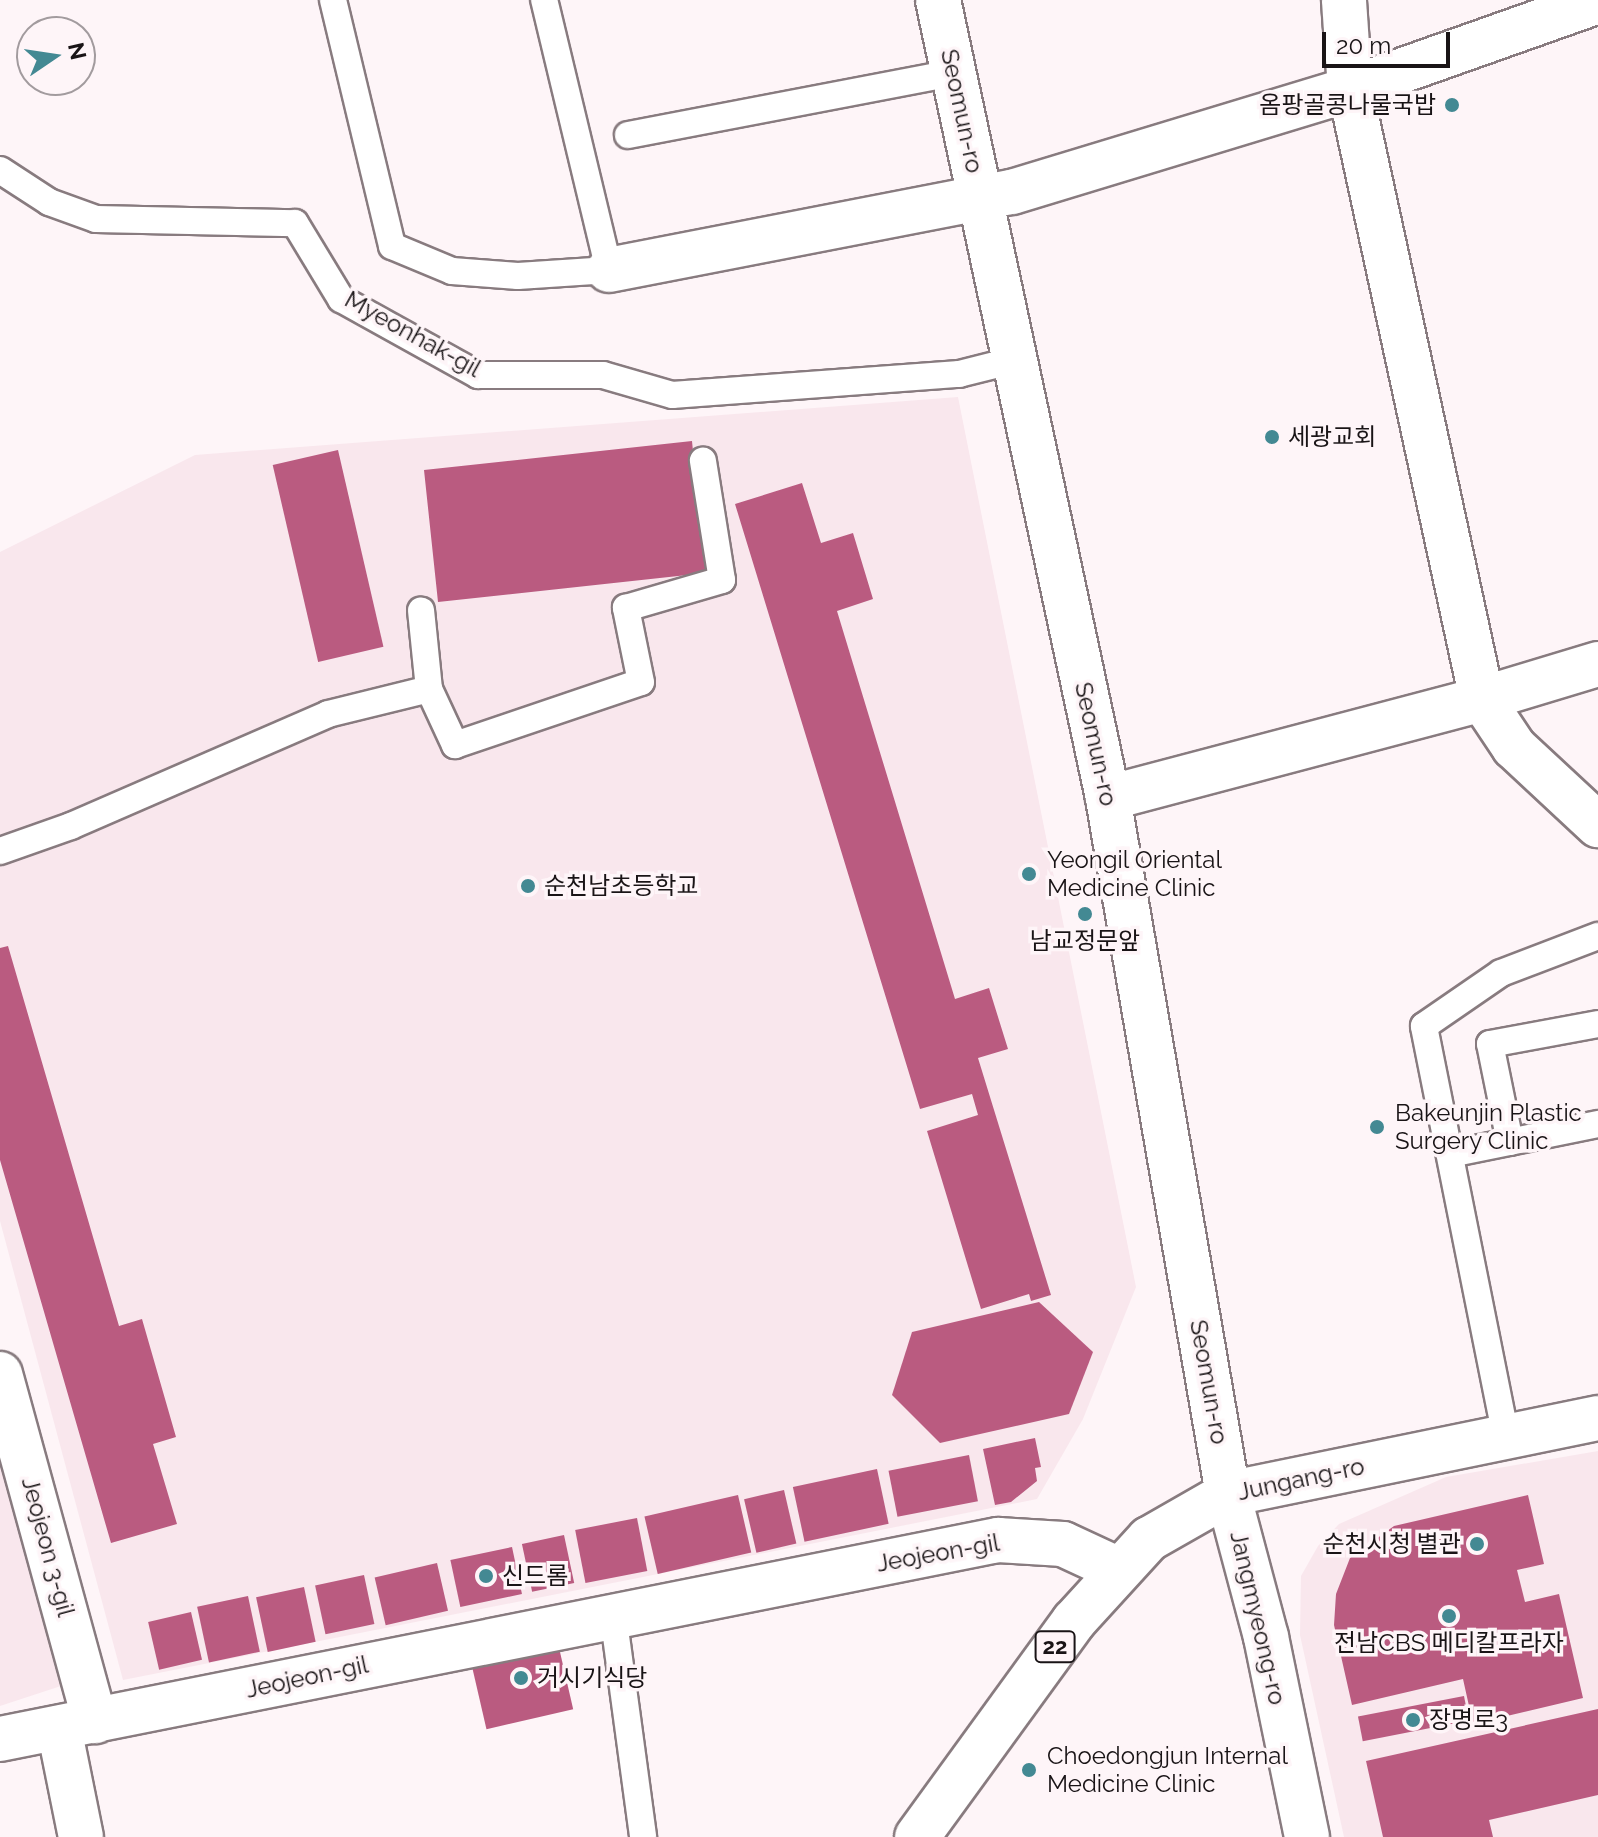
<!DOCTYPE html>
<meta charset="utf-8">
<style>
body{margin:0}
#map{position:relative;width:1598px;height:1837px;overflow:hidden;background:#fef5f8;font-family:Raleway,"Noto Sans KR",sans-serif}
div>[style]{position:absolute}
.built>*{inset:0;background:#f9e7ed}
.building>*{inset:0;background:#ba5b80;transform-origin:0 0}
.roads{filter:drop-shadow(2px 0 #887b7f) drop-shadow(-2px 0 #887b7f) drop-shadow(0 2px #887b7f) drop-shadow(0 -2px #887b7f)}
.service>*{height:26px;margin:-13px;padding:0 13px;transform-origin:13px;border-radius:13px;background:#fff}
.minor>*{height:44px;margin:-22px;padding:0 22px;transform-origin:22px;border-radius:22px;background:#fff}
.tertiary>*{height:44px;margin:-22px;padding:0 22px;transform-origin:22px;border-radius:22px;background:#fff}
.primary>*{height:44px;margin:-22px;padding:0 22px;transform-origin:22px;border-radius:22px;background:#fff}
.dots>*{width:22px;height:22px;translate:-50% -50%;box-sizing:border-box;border:4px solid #fef5f8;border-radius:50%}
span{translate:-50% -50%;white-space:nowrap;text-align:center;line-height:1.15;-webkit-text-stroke:7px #fef5f8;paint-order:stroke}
.shield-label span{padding:2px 6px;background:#fef5f8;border:2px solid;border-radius:6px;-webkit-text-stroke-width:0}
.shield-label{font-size:22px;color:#191416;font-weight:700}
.poi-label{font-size:24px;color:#191416}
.right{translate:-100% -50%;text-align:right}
.left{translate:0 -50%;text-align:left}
.street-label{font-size:24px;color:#191416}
.north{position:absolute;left:16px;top:16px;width:80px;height:80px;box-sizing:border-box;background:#fef5f8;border:2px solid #a29b9e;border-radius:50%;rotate:77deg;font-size:22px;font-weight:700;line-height:32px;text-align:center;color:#191416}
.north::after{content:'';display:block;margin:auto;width:28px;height:36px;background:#438993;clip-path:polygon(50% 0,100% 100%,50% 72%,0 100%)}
.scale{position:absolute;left:1322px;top:32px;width:128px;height:36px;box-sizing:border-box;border:4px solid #191416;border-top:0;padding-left:10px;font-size:24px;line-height:28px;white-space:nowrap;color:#191416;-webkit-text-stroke:6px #fef5f8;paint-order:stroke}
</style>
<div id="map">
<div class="built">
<div style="clip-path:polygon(958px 397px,1136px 1287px,1083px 1419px,1037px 1499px,123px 1680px,0 1221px,0 552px,195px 455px)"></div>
<div style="clip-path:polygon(0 1449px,64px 1685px,0 1706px)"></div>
<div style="clip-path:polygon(1598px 1451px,1598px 1837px,1344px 1837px,1300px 1635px,1301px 1576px,1318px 1546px,1339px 1524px,1446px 1477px)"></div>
</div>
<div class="building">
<div style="clip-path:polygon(692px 441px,698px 502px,715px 572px,438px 602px,424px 470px)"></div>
<div style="left:338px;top:450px;width:202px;height:67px;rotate:77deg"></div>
<div style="clip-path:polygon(802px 483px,821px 543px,853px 533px,873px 599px,837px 611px,955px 999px,989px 988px,1008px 1049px,978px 1058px,1051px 1295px,1031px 1301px,1029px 1294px,981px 1309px,927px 1131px,978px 1115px,972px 1094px,920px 1109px,735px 504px)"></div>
<div style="clip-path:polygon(8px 946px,119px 1326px,142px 1319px,176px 1437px,153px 1444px,177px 1524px,111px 1543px,0 1160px,0 948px)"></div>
<div style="clip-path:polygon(1039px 1302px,1093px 1352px,1069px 1414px,940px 1443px,892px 1395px,912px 1332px)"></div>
<div style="clip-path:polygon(1035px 1438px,1041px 1467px,1035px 1468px,1037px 1481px,1011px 1502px,995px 1505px,983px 1449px)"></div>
<div style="left:969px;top:1455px;width:47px;height:82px;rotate:79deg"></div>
<div style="left:877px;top:1469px;width:56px;height:86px;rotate:78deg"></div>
<div style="left:784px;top:1490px;width:55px;height:41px;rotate:77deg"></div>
<div style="left:738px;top:1495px;width:59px;height:96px;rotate:77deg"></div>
<div style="clip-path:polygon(1528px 1495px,1544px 1564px,1517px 1570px,1525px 1602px,1559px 1594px,1583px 1698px,1473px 1724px,1463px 1679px,1352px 1705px,1334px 1625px,1336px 1594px,1350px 1558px,1394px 1526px)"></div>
<div style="left:637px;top:1518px;width:54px;height:63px;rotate:79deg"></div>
<div style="left:564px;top:1535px;width:49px;height:43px;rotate:78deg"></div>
<div style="left:512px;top:1547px;width:48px;height:63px;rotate:78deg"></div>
<div style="left:437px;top:1563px;width:49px;height:64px;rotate:77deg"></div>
<div style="left:364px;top:1575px;width:50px;height:50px;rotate:78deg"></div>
<div style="left:304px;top:1587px;width:56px;height:49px;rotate:78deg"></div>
<div style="left:248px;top:1596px;width:57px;height:52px;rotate:78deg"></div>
<div style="left:191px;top:1612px;width:49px;height:44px;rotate:77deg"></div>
<div style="left:557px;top:1639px;width:72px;height:89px;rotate:77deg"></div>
<div style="left:1464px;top:1696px;width:25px;height:108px;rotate:79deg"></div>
<div style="clip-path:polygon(1598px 1709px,1598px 1795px,1489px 1820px,1493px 1837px,1383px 1837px,1366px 1761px)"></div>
</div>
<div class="roads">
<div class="service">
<div style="left:333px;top:0;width:253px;rotate:76.5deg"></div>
<div style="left:392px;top:246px;width:65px;rotate:22.6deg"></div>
<div style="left:452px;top:271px;width:66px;rotate:4.3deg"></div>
<div style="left:518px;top:276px;width:91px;rotate:-3.8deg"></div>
<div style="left:609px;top:270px;width:278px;rotate:-103.5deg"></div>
<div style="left:628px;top:135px;width:332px;rotate:-10.8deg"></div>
<div style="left:0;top:170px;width:59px;rotate:33.1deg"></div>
<div style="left:49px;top:202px;width:50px;rotate:19.9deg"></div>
<div style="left:96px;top:219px;width:199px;rotate:1.2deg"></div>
<div style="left:295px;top:223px;width:89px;rotate:58.8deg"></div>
<div style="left:341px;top:299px;width:157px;rotate:29deg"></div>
<div style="left:478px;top:375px;width:125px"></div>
<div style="left:603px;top:375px;width:72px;rotate:16.2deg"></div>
<div style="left:672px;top:395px;width:288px;rotate:-4.2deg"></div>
<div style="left:959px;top:374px;width:58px;rotate:-14deg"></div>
<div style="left:429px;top:689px;width:62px;rotate:65.1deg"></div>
<div style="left:455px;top:745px;width:196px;rotate:-18.7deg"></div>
<div style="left:641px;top:682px;width:76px;rotate:-101.5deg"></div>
<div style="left:626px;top:608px;width:100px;rotate:-16.3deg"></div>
<div style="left:722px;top:580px;width:121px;rotate:-99.1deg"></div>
<div style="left:0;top:851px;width:75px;rotate:-19.4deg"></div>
<div style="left:71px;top:826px;width:280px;rotate:-23.5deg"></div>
<div style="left:328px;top:714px;width:104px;rotate:-13.9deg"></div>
<div style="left:429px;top:689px;width:79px;rotate:-95.8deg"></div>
<div style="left:1510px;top:1142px;width:100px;rotate:-101.5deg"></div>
<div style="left:1490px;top:1044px;width:110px;rotate:-10.5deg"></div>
<div style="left:1450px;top:1154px;width:151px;rotate:-11.5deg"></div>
<div style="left:1506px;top:1437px;width:419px;rotate:-101.3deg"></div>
<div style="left:1424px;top:1026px;width:93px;rotate:-34.5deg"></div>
<div style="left:1501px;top:973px;width:104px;rotate:-20.9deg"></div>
<div style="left:613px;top:1614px;width:225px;rotate:82.3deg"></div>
</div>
<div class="minor">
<div style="left:609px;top:270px;width:410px;rotate:-11deg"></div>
<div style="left:1012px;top:192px;width:353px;rotate:-16.9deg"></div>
<div style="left:1350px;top:89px;width:263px;rotate:-19.5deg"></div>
<div style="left:1598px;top:664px;width:121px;rotate:163.2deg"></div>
<div style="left:1482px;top:699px;width:58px;rotate:56.3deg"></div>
<div style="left:1514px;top:747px;width:115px;rotate:42.9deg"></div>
<div style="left:1108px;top:798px;width:387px;rotate:-14.8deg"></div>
<div style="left:1482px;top:699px;width:624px;rotate:-102.21deg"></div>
<div style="left:1350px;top:89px;width:89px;rotate:-93.9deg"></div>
<div style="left:59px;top:1728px;width:111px;rotate:78.6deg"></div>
<div style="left:0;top:1739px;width:1018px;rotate:-11.28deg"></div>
<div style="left:998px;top:1540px;width:65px;rotate:3.5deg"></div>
<div style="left:1063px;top:1544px;width:60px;rotate:24.8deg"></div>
</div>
<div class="tertiary">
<div style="left:938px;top:0;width:816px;rotate:77.97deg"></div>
<div style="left:1108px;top:798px;width:706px;rotate:80.22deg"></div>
<div style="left:1228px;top:1494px;width:148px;rotate:75.1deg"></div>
<div style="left:1266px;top:1637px;width:204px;rotate:78.4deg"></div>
<div style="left:0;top:1374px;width:360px;rotate:74.7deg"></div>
</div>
<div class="primary">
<div style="left:917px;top:1837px;width:267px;rotate:-54deg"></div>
<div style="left:1074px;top:1621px;width:111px;rotate:-47.6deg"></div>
<div style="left:1149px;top:1539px;width:91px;rotate:-29.7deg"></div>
<div style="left:1228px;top:1494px;width:378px;rotate:-11.6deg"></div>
</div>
</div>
<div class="dots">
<div style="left:1452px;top:105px;background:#438993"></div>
<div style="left:1272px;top:437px;background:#438993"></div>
<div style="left:1029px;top:874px;background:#438993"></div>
<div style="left:528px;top:886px;background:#438993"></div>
<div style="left:1085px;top:914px;background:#438993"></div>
<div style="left:1377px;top:1127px;background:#438993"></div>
<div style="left:1477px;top:1544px;background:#438993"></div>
<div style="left:486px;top:1576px;background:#438993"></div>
<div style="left:1449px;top:1616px;background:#438993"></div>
<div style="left:521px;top:1678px;background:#438993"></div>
<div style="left:1413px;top:1720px;background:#438993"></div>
<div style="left:1029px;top:1770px;background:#438993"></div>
</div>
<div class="shield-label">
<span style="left:1055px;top:1647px">22</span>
</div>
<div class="poi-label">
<span class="right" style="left:1436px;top:105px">옴팡골콩나물국밥</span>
<span class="left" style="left:1288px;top:437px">세광교회</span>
<span class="left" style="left:1047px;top:874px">Yeongil Oriental<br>Medicine Clinic</span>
<span class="left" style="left:544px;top:886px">순천남초등학교</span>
<span style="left:1085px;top:941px">남교정문앞</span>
<span class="left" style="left:1395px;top:1127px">Bakeunjin Plastic<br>Surgery Clinic</span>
<span class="right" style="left:1461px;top:1544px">순천시청 별관</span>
<span class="left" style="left:502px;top:1576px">신드롬</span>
<span style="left:1449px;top:1643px">전남CBS 메디칼프라자</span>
<span class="left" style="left:537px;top:1678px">거시기식당</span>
<span class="left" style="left:1429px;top:1720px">장명로3</span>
<span class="left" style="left:1047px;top:1770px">Choedongjun Internal<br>Medicine Clinic</span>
</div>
<div class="street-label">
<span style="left:962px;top:111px;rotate:78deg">Seomun-ro</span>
<span style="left:413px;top:334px;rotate:29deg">Myeonhak-gil</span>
<span style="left:1096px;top:744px;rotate:78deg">Seomun-ro</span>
<span style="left:1209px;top:1382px;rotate:80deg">Seomun-ro</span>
<span style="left:1301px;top:1479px;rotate:-12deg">Jungang-ro</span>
<span style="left:48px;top:1547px;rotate:75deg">Jeojeon 3-gil</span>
<span style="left:938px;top:1553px;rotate:-10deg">Jeojeon-gil</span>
<span style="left:1258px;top:1618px;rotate:77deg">Jangmyeong-ro</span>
<span style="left:307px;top:1677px;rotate:-12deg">Jeojeon-gil</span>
</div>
<div class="north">N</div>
<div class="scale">20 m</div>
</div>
